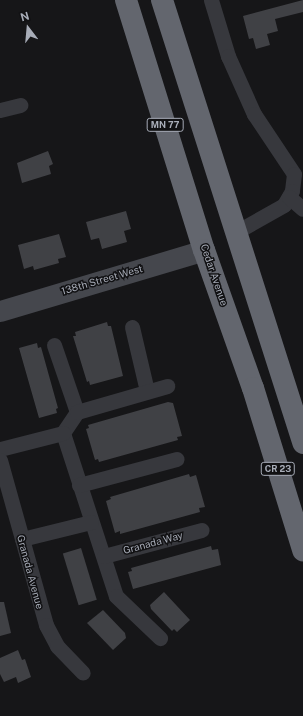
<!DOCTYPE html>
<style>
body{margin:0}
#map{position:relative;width:303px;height:716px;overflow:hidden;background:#161618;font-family:"Public Sans",sans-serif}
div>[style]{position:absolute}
.building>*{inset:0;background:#404145;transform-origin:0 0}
.street>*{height:15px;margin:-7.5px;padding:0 7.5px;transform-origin:7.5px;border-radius:7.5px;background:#37383d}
.secondary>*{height:21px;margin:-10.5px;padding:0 10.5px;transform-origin:10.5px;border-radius:10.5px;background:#45474d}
.highway>*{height:22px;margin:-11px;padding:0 11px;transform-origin:11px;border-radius:11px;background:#63666e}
span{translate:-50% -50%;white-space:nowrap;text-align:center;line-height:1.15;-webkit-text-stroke:3px #111113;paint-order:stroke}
.shield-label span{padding:1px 3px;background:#111113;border:1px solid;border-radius:3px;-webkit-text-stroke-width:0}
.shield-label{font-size:9px;color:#a8adb8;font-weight:700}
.street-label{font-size:10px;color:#a8adb8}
.north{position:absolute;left:8px;top:8px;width:40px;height:40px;-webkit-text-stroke:3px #111113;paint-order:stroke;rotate:344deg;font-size:11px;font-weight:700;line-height:16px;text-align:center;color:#a8adb8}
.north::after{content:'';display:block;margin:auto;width:14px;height:18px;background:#a8adb8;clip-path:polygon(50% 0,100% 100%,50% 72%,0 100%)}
</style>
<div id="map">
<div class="building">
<div style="clip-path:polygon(303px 0,303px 12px,275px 19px,278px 31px,267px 34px,270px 45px,256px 49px,253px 38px,249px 39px,243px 16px)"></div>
<div style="clip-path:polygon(48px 151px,53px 164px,49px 166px,51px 174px,22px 183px,17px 163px)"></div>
<div style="clip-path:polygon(126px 211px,131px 229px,124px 231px,127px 242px,102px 249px,99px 238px,91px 240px,86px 222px)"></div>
<div style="clip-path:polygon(59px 234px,66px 257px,58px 259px,59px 263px,34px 270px,33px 266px,24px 269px,18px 245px)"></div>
<div style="clip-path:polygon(107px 322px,108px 326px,111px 326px,123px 376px,90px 385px,89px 381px,87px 382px,73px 336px,76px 336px,75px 332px)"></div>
<div style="clip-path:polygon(37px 343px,38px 348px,41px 347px,58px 408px,56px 409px,57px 413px,39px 418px,19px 348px)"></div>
<div style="clip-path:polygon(168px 402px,173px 403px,182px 436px,177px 437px,178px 440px,99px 462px,98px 459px,95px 460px,86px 429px,89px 428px,88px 425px)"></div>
<div style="clip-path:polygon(189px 474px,190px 477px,196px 475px,205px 507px,199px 508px,200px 512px,120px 534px,120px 531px,115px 533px,106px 501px,111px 499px,110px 497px)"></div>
<div style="clip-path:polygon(211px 546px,212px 550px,218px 549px,221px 565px,133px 589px,128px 572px,132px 571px,131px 568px)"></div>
<div style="left:81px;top:548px;width:54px;height:19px;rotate:73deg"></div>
<div style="clip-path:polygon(164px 592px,190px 620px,177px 632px,174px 629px,172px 631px,151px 609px,150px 605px)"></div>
<div style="clip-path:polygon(0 602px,4px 602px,11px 633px,0 636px)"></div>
<div style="clip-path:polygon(103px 610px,125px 633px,126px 638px,113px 650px,87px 623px)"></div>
<div style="clip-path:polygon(18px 650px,22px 660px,25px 659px,31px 677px,18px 683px,16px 677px,4px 682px,0 674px,0 658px)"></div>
</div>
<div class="street">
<div style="left:211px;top:0;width:59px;rotate:73.1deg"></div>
<div style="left:228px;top:56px;width:64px;rotate:65.9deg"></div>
<div style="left:254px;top:114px;width:72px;rotate:56.3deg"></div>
<div style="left:294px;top:174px;width:17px;rotate:97deg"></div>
<div style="left:292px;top:191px;width:16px;rotate:120deg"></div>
<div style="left:284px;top:205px;width:55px;rotate:150.6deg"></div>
<div style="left:0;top:110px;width:21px;rotate:-14deg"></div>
<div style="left:289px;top:197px;width:18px;rotate:41deg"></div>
<div style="left:132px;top:327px;width:66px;rotate:76.8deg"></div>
<div style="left:54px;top:345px;width:71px;rotate:71.1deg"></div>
<div style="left:77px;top:412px;width:25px;rotate:124deg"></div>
<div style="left:63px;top:433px;width:171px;rotate:72deg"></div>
<div style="left:116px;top:596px;width:61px;rotate:43.7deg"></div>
<div style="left:77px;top:412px;width:94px;rotate:-16.1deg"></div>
<div style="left:0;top:449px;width:65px;rotate:-14.3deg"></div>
<div style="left:0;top:460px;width:171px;rotate:74.4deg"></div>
<div style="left:46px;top:625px;width:24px;rotate:62deg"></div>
<div style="left:57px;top:646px;width:37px;rotate:46deg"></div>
<div style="left:79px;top:485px;width:101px;rotate:-14.9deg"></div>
<div style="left:22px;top:539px;width:71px;rotate:-13.8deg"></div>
<div style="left:104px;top:556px;width:101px;rotate:-14.9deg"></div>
</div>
<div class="secondary">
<div style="left:0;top:311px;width:213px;rotate:-16.6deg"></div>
</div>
<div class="highway">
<div style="left:126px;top:0;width:262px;rotate:72.7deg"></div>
<div style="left:204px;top:250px;width:146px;rotate:70.5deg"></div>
<div style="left:253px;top:388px;width:170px;rotate:72.8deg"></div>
<div style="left:162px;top:0;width:465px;rotate:72.3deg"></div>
</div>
<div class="shield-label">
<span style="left:165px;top:125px">MN 77</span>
<span style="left:278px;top:469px">CR 23</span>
</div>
<div class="street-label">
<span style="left:214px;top:275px;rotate:71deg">Cedar Avenue</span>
<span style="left:102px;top:280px;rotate:-16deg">138th Street West</span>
<span style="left:153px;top:543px;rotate:-15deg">Granada Way</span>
<span style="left:30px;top:572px;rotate:75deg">Granada Avenue</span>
</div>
<div class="north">N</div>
</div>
